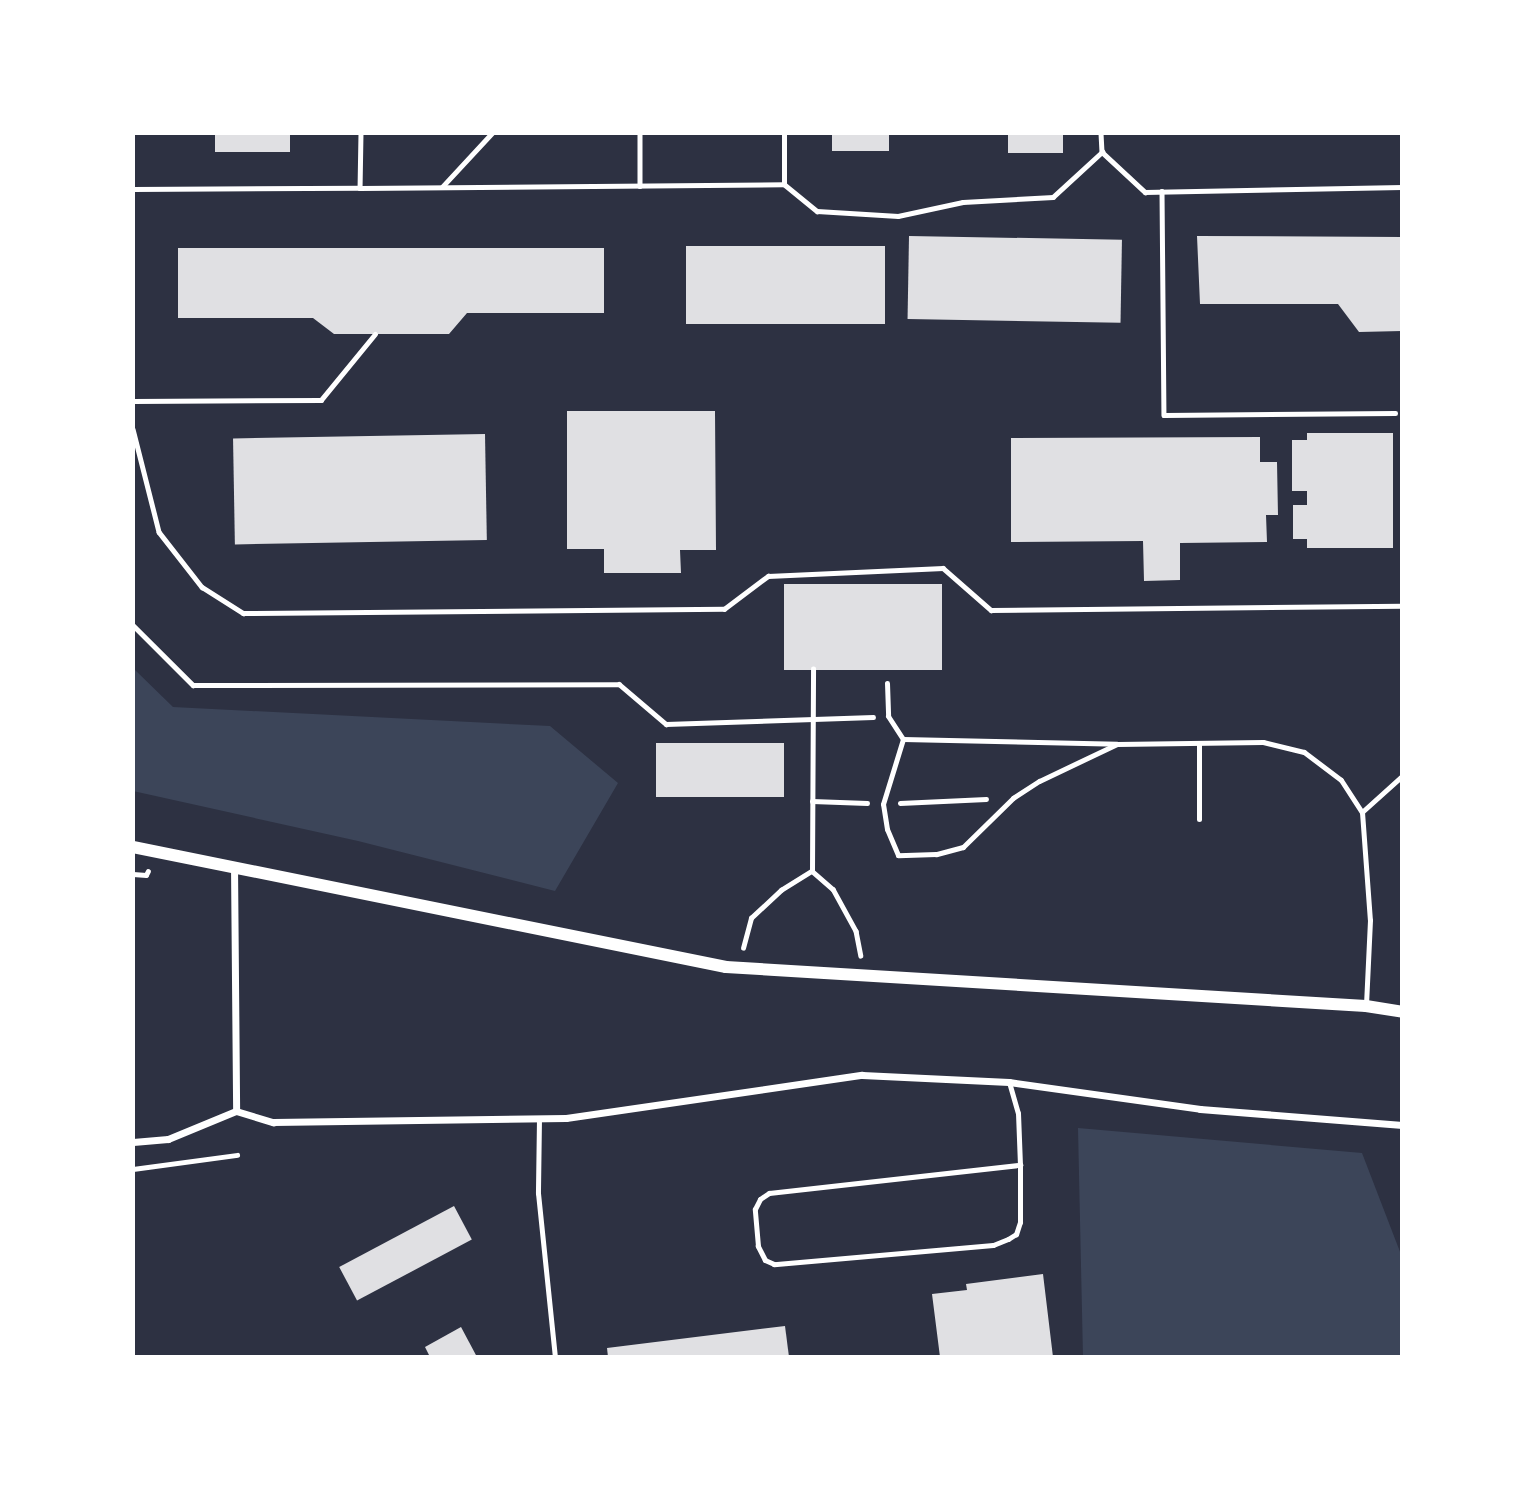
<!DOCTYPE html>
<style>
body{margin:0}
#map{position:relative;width:1535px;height:1490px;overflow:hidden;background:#2d3142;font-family:"PT Sans Narrow",sans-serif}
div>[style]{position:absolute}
.green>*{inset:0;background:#3c4559}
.building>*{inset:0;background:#e0e0e3;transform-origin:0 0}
.path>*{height:4.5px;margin:-2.25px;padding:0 2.25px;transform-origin:2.25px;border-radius:2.25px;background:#fff}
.service>*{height:5px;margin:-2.5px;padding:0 2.5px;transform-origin:2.5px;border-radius:2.5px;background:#fff}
.minor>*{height:7px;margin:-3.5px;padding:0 3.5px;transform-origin:3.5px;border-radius:3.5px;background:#fff}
.tertiary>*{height:12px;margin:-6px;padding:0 6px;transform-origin:6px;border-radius:6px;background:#fff}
span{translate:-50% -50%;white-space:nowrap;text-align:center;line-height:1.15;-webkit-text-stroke:5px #fff;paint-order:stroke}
.frame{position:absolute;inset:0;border:135px solid #fff;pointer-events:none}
</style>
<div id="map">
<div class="green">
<div style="clip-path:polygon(133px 668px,173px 707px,550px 726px,618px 783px,555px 891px,358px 841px,133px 791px)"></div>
<div style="clip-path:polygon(1078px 1128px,1362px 1153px,1402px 1257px,1402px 1357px,1083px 1357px)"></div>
</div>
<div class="building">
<div style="left:215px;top:133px;width:75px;height:19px"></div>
<div style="left:832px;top:133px;width:57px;height:18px"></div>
<div style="left:1008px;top:133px;width:55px;height:20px"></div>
<div style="left:909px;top:236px;width:213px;height:83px;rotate:1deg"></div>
<div style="clip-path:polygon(1197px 236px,1402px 237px,1402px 331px,1359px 332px,1338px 304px,1200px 304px)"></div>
<div style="left:686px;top:246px;width:199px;height:78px"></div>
<div style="clip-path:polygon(178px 248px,604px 248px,604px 313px,467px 313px,449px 334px,334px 334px,313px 318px,178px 318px)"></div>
<div style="clip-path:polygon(567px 411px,715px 411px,716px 550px,680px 550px,681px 573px,604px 573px,604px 549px,567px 549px)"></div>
<div style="clip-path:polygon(1307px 433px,1393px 433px,1393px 548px,1307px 548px,1307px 539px,1293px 539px,1293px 505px,1307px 505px,1307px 491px,1292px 491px,1292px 440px,1307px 440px)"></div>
<div style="left:485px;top:434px;width:106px;height:252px;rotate:89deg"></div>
<div style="clip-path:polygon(1260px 437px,1260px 462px,1277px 462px,1278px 515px,1266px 515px,1267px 542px,1180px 543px,1180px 580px,1144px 581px,1143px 541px,1011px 542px,1011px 438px)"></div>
<div style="left:784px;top:584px;width:158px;height:86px"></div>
<div style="left:656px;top:743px;width:128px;height:54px"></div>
<div style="left:454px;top:1206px;width:38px;height:130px;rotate:62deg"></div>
<div style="clip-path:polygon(1043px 1274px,1053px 1357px,940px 1357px,932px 1294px,967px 1290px,966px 1284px)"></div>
<div style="clip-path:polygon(785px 1326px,789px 1357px,608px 1357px,607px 1348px)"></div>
<div style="clip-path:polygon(461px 1327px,477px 1357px,430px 1357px,425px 1347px)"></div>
</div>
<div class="path">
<div style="left:361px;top:133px;width:55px;rotate:91deg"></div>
<div style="left:360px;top:188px;width:424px;rotate:-0.5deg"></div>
<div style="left:784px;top:184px;width:51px;rotate:-90deg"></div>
<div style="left:640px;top:133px;width:53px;rotate:90deg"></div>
<div style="left:1101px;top:133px;width:19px;rotate:87deg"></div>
<div style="left:1102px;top:152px;width:59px;rotate:42.9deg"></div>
<div style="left:1145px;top:192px;width:257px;rotate:-1.1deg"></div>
<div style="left:784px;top:184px;width:43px;rotate:39.3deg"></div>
<div style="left:817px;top:211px;width:81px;rotate:3.5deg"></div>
<div style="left:898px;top:216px;width:66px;rotate:-12.2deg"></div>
<div style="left:963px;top:202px;width:90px;rotate:-3.2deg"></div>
<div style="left:1053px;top:197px;width:67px;rotate:-42.6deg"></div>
<div style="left:442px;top:187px;width:74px;rotate:-47.2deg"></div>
<div style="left:133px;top:189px;width:227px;rotate:-0.3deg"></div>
<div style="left:1162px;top:191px;width:224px;rotate:89.5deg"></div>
<div style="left:1164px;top:415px;width:231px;rotate:-0.5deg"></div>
<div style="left:133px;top:401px;width:188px;rotate:-0.3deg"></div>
<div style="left:321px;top:400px;width:85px;rotate:-50.7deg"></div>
<div style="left:133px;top:429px;width:106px;rotate:75.8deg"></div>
<div style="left:159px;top:532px;width:70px;rotate:52deg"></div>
<div style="left:202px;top:587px;width:49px;rotate:32.4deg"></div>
<div style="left:243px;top:613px;width:481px;rotate:-0.5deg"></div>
<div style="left:724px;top:609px;width:55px;rotate:-36.9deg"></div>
<div style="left:768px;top:576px;width:175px;rotate:-2.6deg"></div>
<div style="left:943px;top:568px;width:64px;rotate:41.2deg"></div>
<div style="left:991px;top:610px;width:411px;rotate:-0.6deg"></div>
<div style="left:133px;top:625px;width:85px;rotate:45deg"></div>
<div style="left:193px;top:685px;width:426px;rotate:-0.1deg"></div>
<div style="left:619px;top:684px;width:62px;rotate:40.4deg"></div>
<div style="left:666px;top:724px;width:207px;rotate:-1.9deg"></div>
<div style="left:812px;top:801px;width:55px;rotate:2.1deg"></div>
<div style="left:900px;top:803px;width:86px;rotate:-2.7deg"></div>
<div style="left:812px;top:871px;width:28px;rotate:41deg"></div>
<div style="left:833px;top:889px;width:48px;rotate:61.3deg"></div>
<div style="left:856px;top:931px;width:25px;rotate:79deg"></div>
<div style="left:133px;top:874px;width:13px;rotate:4deg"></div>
<div style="left:146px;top:875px;width:4px;rotate:-63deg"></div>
<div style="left:743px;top:948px;width:31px;rotate:-75deg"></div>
<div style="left:751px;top:918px;width:41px;rotate:-43deg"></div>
<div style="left:781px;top:890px;width:36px;rotate:-32deg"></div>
<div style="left:812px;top:871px;width:202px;rotate:-89.7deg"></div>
<div style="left:133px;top:1169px;width:105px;rotate:-7.7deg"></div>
</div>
<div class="service">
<div style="left:887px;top:683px;width:33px;rotate:88deg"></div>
<div style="left:888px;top:716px;width:27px;rotate:57deg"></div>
<div style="left:1117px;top:744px;width:86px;rotate:154.6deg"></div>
<div style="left:1039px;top:781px;width:31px;rotate:147deg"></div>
<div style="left:1013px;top:798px;width:70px;rotate:135.6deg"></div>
<div style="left:963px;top:847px;width:28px;rotate:165deg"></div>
<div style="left:936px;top:854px;width:38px;rotate:178deg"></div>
<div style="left:898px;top:855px;width:28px;rotate:-113deg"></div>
<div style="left:887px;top:829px;width:25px;rotate:-99deg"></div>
<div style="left:883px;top:804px;width:68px;rotate:-72.9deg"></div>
<div style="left:903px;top:739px;width:214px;rotate:1.3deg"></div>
<div style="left:1117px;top:744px;width:146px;rotate:-0.8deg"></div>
<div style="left:1263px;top:742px;width:42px;rotate:13.7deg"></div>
<div style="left:1304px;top:752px;width:46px;rotate:37.1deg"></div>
<div style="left:1341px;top:780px;width:38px;rotate:57deg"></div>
<div style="left:1362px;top:812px;width:108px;rotate:85.8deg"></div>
<div style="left:1370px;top:920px;width:86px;rotate:92.7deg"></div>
<div style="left:1362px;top:812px;width:54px;rotate:-42deg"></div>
<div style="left:1199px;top:819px;width:75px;rotate:-90deg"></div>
<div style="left:1009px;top:1082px;width:32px;rotate:74deg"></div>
<div style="left:1018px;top:1113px;width:52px;rotate:87.8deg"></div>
<div style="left:1020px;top:1165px;width:57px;rotate:90deg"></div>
<div style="left:1020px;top:1222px;width:13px;rotate:108deg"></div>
<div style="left:1016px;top:1234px;width:9px;rotate:148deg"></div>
<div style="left:1008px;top:1239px;width:16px;rotate:158deg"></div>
<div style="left:993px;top:1245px;width:220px;rotate:175deg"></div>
<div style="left:774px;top:1264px;width:10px;rotate:-156deg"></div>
<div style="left:765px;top:1260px;width:16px;rotate:-117deg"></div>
<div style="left:758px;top:1246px;width:37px;rotate:-95deg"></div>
<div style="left:755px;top:1209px;width:11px;rotate:-63deg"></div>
<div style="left:760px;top:1199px;width:11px;rotate:-34deg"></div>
<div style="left:769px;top:1193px;width:253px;rotate:-6.4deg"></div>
<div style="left:539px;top:1118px;width:75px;rotate:90.8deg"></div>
<div style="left:538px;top:1193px;width:165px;rotate:84.1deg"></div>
</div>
<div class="minor">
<div style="left:234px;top:865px;width:246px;rotate:89.5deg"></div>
<div style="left:236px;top:1111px;width:39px;rotate:17deg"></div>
<div style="left:273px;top:1122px;width:293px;rotate:-0.8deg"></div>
<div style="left:566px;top:1118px;width:299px;rotate:-8.3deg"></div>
<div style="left:862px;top:1075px;width:147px;rotate:2.7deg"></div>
<div style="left:1009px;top:1082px;width:193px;rotate:8deg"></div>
<div style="left:1200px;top:1109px;width:203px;rotate:4.5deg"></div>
<div style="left:133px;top:1142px;width:35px;rotate:-5deg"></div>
<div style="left:168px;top:1139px;width:74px;rotate:-22.4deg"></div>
</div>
<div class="tertiary">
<div style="left:133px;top:847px;width:605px;rotate:11.44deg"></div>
<div style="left:726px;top:967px;width:641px;rotate:3.49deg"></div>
<div style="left:1366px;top:1006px;width:36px;rotate:9deg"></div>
</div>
<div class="frame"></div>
</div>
